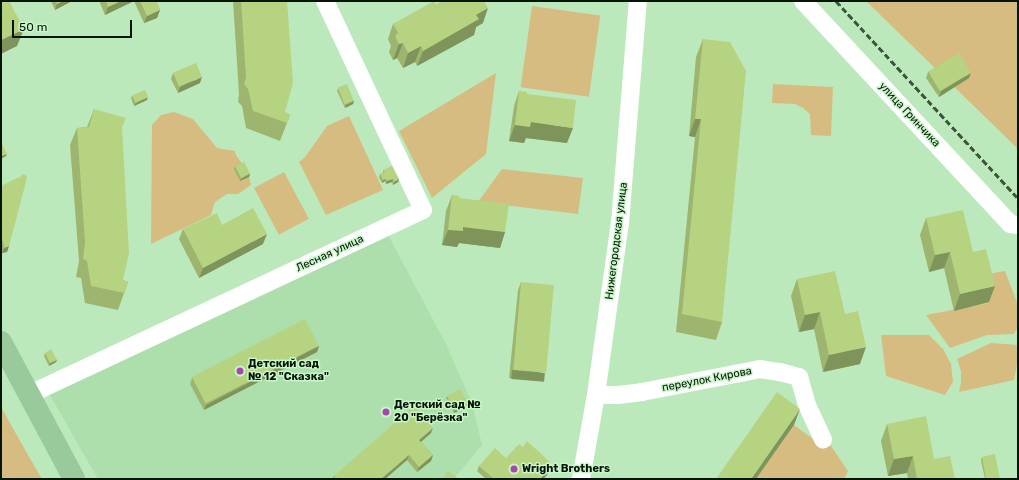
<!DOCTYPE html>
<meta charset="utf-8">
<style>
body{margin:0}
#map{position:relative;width:1019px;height:480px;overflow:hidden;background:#bce9bc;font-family:Rubik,sans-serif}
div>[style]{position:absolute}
.built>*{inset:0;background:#acdfac}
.green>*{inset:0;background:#d7bc82;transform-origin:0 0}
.minor>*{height:18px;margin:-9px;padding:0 9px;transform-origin:9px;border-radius:9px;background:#fff}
.major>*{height:22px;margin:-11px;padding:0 11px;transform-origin:11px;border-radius:11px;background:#99ca9b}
.rail>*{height:3px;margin-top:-1.5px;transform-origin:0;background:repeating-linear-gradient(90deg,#3c543c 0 6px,transparent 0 9px)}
.wall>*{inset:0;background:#9db56f}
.shaded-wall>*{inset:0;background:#7f945a;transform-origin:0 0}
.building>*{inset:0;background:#b6d381;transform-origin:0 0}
.dots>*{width:11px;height:11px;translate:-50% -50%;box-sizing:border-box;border:2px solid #c9f6c9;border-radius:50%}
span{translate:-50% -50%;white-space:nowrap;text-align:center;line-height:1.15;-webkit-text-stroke:3px #c9f6c9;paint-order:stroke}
.street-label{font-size:11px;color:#051506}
.poi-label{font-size:11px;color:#051506;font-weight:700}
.left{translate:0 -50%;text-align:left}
.frame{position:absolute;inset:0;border:2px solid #051506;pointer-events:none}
.scale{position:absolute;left:12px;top:20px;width:120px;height:18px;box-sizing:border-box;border:2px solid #051506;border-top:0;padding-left:5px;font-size:12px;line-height:14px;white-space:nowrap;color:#051506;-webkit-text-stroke:3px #c9f6c9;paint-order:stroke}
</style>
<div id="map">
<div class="built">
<div style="clip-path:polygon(387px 233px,446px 344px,472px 403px,482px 445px,457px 475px,450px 479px,98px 479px,47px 390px)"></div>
</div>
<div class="green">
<div style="clip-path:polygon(866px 1px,1018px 1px,1018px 149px)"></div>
<div style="left:532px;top:6px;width:69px;height:82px;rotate:8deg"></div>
<div style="clip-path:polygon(496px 73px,486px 154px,432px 198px,399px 131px)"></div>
<div style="clip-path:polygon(773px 84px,833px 87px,831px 136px,811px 135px,810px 114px,803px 108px,795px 104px,772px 103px)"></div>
<div style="clip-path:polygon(174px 112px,193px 119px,217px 148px,235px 151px,236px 155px,243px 165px,241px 181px,249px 177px,251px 185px,238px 194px,227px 194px,215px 202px,211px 215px,151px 244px,152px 125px,161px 115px)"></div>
<div style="clip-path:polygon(349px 116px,383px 190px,326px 215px,299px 162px,305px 157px,327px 126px)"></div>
<div style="clip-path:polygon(502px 169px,583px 178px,578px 214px,478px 202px)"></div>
<div style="left:284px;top:172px;width:53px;height:34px;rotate:62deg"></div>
<div style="clip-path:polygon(1005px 271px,1018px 305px,1018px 327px,1014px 334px,987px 335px,950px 348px,926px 315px,988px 303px,982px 275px)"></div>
<div style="clip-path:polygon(881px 335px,929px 335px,943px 349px,951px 364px,953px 382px,945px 395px,886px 376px)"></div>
<div style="clip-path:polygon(991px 343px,1018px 345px,1018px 360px,1014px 380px,959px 392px,961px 382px,961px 371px,957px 359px)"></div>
<div style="clip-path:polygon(1px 407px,28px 455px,42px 479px,1px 479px)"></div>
<div style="clip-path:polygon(794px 425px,820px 444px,831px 446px,848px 471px,844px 479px,756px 479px)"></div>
</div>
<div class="minor">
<div style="left:803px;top:1px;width:304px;rotate:47.1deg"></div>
<div style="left:1010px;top:224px;width:8px;rotate:7deg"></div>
<div style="left:28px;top:395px;width:436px;rotate:-25.1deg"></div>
<div style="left:423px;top:210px;width:231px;rotate:-115.1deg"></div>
<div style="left:596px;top:395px;width:22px"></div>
<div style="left:618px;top:395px;width:24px;rotate:-7deg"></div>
<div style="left:642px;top:392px;width:120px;rotate:-11deg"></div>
<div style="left:760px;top:369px;width:20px;rotate:9deg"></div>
<div style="left:780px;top:372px;width:20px;rotate:15deg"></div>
<div style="left:799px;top:377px;width:29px;rotate:74deg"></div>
<div style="left:807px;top:405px;width:38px;rotate:65deg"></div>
<div style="left:581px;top:479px;width:85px;rotate:-79.9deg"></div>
<div style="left:596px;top:395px;width:174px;rotate:-82.1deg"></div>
<div style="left:620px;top:223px;width:223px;rotate:-85.4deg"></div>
</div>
<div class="major">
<div style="left:1px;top:342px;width:155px;rotate:61.9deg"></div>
</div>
<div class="rail">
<div style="left:836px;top:1px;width:268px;rotate:47.3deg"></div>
</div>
<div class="wall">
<div style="clip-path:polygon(51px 1px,72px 1px,55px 10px)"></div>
<div style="clip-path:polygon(100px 1px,156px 1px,160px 10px,157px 18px,144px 23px,134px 1px,105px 15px,100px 3px)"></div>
<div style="clip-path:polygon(233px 1px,287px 1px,285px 112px,290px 115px,280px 141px,246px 128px,242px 106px,238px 102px,239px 94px)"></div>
<div style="clip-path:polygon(443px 1px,485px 1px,483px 23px,476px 27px,474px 35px,417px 66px,415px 62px,403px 68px,397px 58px,393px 60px,389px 52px,391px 46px,388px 39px,393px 24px,436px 5px)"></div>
<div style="clip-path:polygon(703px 39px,722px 322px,716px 340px,676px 332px,695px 137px,689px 136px,696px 57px)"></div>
<div style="clip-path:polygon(928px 72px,969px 78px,939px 97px,926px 78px)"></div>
<div style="clip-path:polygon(173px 73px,200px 83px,178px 93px,171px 79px)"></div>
<div style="clip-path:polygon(338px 88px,354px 101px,353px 104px,345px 108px,337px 91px)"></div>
<div style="clip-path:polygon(519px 91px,527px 94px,567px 143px,526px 138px,524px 143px,509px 141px,514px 106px)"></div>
<div style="clip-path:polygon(132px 96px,147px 100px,134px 106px,131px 98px)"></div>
<div style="clip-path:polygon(94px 109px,122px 129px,123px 280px,128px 282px,118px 310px,85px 303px,81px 278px,76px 277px,79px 261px,70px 145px,77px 128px,87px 127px)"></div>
<div style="clip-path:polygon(235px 166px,250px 174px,249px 177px,240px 181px,234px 169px)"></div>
<div style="clip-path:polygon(383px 170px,399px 179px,398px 182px,393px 185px,392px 182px,386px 184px,385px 181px,382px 183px,379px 177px,380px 174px,383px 173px)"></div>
<div style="clip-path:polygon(1px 186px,9px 246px,7px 252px,2px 253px,1px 246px)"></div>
<div style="clip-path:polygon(452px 195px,459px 198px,505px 232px,500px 248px,459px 243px,457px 247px,442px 245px,446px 211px)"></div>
<div style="clip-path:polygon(926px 218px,973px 252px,989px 302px,954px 311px,944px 268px,929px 272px,920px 235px)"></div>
<div style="clip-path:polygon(183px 229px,263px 244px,199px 278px,179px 239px)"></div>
<div style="clip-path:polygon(797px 279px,845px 314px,860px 364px,823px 372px,814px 329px,799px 332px,791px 296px)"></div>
<div style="clip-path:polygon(521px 282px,542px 381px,509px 378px,518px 290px)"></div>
<div style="clip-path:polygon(319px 346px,317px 352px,204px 410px,190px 384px,192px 378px)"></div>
<div style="clip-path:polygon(45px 353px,57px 360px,56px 362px,49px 366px,44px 356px)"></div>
<div style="clip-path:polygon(447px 396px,467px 406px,454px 413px,446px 398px)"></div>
<div style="clip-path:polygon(887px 424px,955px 479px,908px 479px,907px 473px,888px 476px,881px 441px)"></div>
<div style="clip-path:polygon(431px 433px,421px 442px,433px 455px,431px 461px,417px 472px,407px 460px,385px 479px,332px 479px,334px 476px)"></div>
<div style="clip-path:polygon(982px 457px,1000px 479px,985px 479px,981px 460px)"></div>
<div style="clip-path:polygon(506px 458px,548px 467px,547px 468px,547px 475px,543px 479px,486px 479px,477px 471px,479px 466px)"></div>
</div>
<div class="shaded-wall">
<div style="clip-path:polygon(63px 1px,72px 1px,55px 10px,57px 4px)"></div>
<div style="clip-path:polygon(121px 1px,134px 1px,105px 15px,108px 7px)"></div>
<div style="clip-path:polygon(483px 1px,485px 1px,481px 11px,488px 8px,483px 23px,476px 27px,474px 35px,417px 66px,423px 51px,476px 15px)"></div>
<div style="clip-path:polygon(160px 10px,157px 18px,144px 23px,147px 16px)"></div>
<div style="clip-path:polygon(24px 29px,17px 46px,1px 54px,1px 40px)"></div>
<div style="clip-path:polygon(403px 43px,397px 58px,393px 60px,399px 44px)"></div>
<div style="clip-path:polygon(421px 46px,415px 62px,403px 68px,408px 53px)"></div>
<div style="clip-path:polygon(971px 73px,969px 78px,939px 97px,941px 91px)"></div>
<div style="clip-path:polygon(202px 77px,200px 83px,178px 93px,180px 87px)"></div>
<div style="clip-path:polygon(148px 97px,147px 100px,134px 106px,136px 103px)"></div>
<div style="clip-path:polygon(354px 101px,353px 104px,345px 108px,346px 105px)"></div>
<div style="clip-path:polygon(695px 119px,701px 119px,695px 137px,689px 136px)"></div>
<div style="clip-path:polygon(531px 122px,573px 128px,567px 143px,526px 138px,524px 143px,509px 141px,515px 125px)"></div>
<div style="clip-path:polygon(7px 154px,6px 156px,1px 159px,1px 156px)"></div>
<div style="clip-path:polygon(250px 174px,249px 177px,240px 181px,241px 179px)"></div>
<div style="clip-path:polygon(386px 179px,385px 181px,382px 183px,383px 180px)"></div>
<div style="clip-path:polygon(393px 179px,392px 182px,386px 184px,387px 181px)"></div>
<div style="clip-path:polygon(399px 179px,398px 182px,393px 185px,394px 182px)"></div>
<div style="clip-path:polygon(463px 227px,505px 232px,500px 248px,459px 243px,457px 247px,442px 245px,448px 230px)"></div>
<div style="clip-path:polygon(267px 234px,263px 244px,199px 278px,203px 268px)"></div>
<div style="clip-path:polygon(9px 246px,7px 252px,2px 253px,4px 248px)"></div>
<div style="clip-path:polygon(950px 252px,944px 268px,929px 272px,935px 255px)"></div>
<div style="clip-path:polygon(995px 286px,989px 302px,954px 311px,960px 294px)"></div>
<div style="clip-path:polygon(820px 312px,814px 329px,799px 332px,805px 315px)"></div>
<div style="clip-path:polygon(319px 346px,317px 352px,204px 410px,206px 405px)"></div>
<div style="clip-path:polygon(866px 347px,860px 364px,823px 372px,829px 355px)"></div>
<div style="clip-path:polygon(57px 360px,56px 362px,49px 366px,50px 363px)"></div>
<div style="left:512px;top:370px;width:33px;height:9px;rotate:5deg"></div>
<div style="clip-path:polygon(468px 403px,467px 406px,454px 413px,455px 410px)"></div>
<div style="clip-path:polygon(800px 409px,794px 425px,756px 479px,751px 479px)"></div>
<div style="clip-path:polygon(433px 428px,431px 433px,417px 445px,419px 440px)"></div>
<div style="clip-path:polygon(409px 455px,407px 460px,385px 479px,381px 479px)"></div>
<div style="clip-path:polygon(433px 455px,431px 461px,417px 472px,419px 467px)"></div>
<div style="clip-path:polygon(913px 456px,907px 473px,888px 476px,894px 459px)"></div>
<div style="clip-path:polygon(550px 462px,548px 467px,544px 472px,546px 467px)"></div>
<div style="clip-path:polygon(549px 470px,547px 475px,543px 479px,540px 479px)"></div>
</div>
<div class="building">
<div style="clip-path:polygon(1px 1px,9px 1px,24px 29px,1px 40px)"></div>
<div style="clip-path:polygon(56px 1px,63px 1px,57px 4px)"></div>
<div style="clip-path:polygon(106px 1px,121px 1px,108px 7px)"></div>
<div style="clip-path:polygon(140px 1px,156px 1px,160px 10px,147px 16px)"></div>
<div style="clip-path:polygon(241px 1px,287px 1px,293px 83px,285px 112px,290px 115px,287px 123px,253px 111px,248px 89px,244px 84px,246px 77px)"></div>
<div style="clip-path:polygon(434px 1px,436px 5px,444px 1px,484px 1px,488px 8px,476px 15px,479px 19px,423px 51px,421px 46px,408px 53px,403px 43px,399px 44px,395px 36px,398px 33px,393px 24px)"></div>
<div style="clip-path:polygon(703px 39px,730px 42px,746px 71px,722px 322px,682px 314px,701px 119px,695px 119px)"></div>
<div style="left:959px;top:53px;width:23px;height:36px;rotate:59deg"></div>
<div style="left:196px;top:63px;width:15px;height:25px;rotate:67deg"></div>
<div style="left:347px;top:84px;width:18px;height:10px;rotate:68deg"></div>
<div style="left:145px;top:90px;width:8px;height:14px;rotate:67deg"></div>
<div style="clip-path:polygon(519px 91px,527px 92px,527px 94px,576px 100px,573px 128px,531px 122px,530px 127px,515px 125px)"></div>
<div style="clip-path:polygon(94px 109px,126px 118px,122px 127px,129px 253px,123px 280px,128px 282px,125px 293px,91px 286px,87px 261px,83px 259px,85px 243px,77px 128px,89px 127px)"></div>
<div style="clip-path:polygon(1px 142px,7px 154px,1px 156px)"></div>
<div style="left:244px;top:162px;width:13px;height:10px;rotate:63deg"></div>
<div style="clip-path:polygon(392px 166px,399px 179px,394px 182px,393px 179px,387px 181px,386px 179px,383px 180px,380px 174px,385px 172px,383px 170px)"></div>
<div style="clip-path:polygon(23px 174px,26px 175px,27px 178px,9px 246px,4px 248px,3px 241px,1px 240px,1px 186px,17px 178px,19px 178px)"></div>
<div style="clip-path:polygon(452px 195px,460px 196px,459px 198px,509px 204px,505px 232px,463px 227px,463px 231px,448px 230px)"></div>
<div style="clip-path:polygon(253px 208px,267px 234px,203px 268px,183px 229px,217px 213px,222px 225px)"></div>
<div style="clip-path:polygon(963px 210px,973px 252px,986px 249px,995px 286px,960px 294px,950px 252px,935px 255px,926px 218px)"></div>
<div style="clip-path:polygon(835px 271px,845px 314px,858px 311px,866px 347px,829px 355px,820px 312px,805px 315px,797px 279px)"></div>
<div style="left:521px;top:282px;width:33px;height:88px;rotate:5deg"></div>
<div style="left:305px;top:319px;width:30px;height:127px;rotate:63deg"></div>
<div style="clip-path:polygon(51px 349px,57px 360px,50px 363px,45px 353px)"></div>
<div style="left:460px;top:389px;width:16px;height:15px;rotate:60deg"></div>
<div style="clip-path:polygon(777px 392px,800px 409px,751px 479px,716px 479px)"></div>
<div style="clip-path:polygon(414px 406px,433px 428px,419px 440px,433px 455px,419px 467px,409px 455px,381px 479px,336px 479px,334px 476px)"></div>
<div style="clip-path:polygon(926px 416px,934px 459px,950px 456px,955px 479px,917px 479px,913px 456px,894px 459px,887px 424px)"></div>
<div style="clip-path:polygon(527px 441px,550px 462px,546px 467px,549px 470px,540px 479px,494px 479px,479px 466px,495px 448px,506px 458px,519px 444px,523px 447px)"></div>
<div style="clip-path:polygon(995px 454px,1000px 479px,986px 479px,982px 457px)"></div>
<div style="clip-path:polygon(448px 471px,459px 479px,442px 479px)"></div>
</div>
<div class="dots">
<div style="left:240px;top:371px;background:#a747ae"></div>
<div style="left:386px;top:412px;background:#a747ae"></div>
<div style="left:514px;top:469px;background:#a747ae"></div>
</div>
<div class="street-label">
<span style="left:909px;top:115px;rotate:47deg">улица Гринчика</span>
<span style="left:617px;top:241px;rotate:-83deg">Нижегородская улица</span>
<span style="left:330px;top:254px;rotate:-25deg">Лесная улица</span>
<span style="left:707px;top:380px;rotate:-11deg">переулок Кирова</span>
</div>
<div class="poi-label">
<span class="left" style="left:248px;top:371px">Детский сад<br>№ 12 "Сказка"</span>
<span class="left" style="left:394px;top:412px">Детский сад №<br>20 "Берёзка"</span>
<span class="left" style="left:522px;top:469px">Wright Brothers</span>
</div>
<div class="frame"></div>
<div class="scale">50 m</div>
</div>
